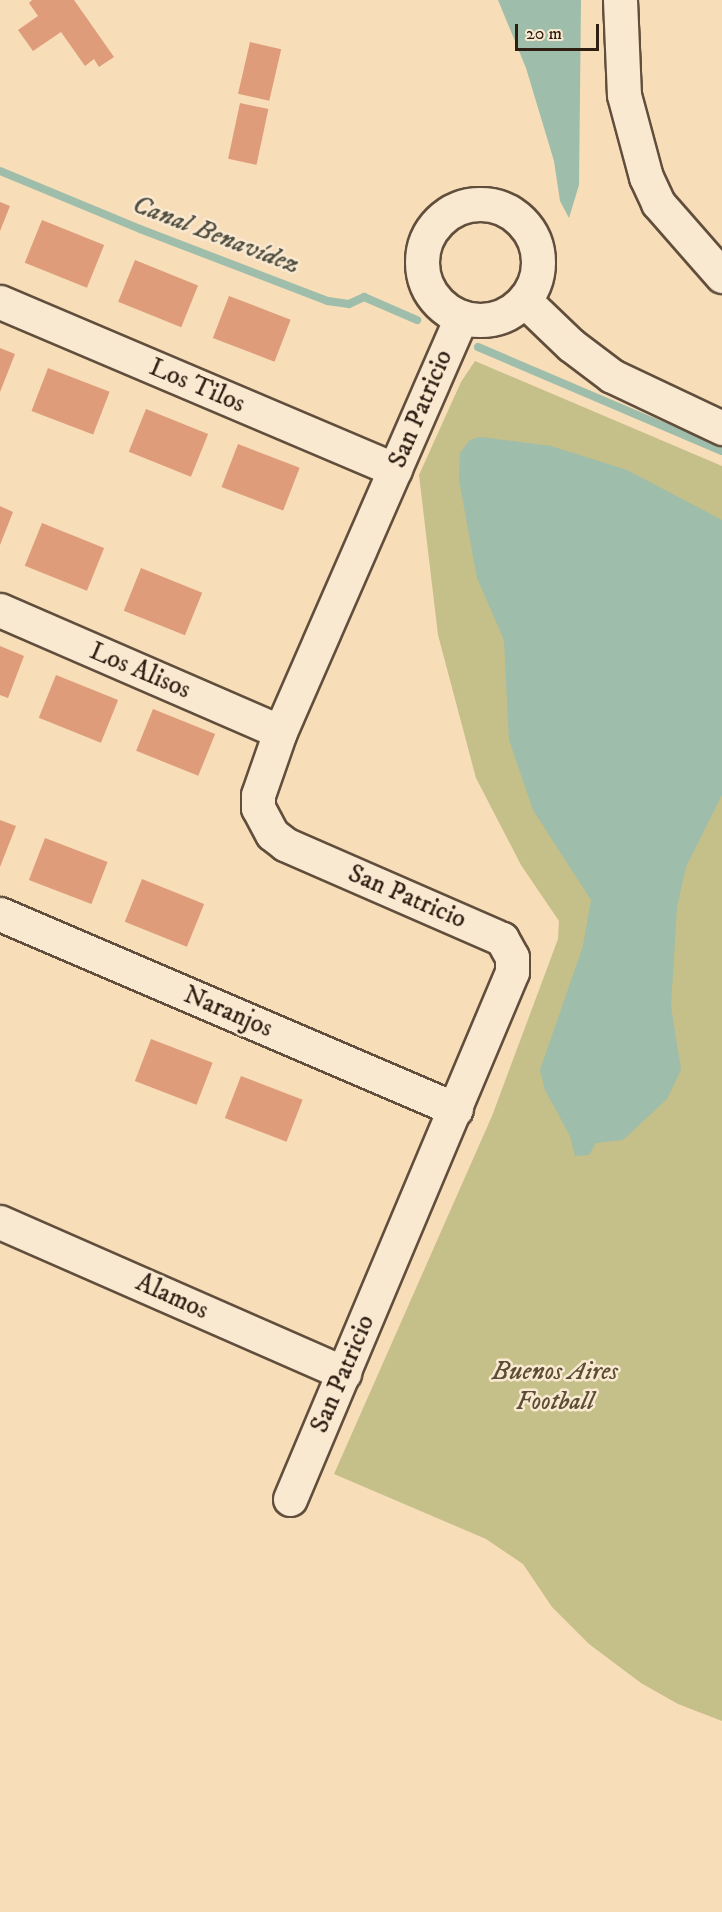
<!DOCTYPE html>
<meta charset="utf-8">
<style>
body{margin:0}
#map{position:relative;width:722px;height:1912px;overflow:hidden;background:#f7ddb8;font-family:"IM FELL DW Pica",serif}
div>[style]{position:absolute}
.green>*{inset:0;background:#c5bf89}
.water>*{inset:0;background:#9ebdaa}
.stream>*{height:8px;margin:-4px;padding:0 4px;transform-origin:4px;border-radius:4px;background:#9ebdaa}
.building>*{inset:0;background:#de9c7a;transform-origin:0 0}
.roads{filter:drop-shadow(2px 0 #614e3c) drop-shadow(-2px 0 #614e3c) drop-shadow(0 2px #614e3c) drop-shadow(0 -2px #614e3c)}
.minor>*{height:33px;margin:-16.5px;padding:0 16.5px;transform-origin:16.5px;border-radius:16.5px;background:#fae9d1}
.minor>.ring{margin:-16.5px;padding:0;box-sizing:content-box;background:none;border:33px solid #fae9d1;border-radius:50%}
span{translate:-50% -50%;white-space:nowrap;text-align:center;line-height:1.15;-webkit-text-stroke:5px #fae9d1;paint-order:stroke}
.street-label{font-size:26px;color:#2f1e12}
.park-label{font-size:26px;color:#5c4e36;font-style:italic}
.water-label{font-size:27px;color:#504e40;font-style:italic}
.scale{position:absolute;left:515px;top:24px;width:84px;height:27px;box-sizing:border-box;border:3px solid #2f1e12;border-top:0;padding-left:8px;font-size:18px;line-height:21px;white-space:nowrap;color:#2f1e12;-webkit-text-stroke:4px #fae9d1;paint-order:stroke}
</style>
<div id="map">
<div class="green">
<div style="clip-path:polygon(475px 361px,722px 466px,722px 1721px,678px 1704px,641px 1683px,589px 1644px,552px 1607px,523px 1564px,486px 1539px,334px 1474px,492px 1116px,558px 939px,559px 921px,521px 865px,476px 778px,438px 635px,419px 475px,461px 382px)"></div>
</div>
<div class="water">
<div style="clip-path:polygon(498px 0,581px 0,579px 185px,569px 218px,560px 201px,554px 161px,526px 68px)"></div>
<div style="clip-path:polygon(480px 437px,551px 446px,627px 470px,722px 520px,722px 795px,686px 867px,677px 907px,671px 1006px,681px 1070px,667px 1099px,623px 1140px,596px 1143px,589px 1155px,575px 1156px,570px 1136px,545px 1090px,540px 1070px,583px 946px,591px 900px,533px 810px,509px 740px,504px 640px,477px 578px,459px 480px,460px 453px,470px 440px)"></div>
</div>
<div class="stream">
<div style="left:0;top:171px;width:152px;rotate:22.5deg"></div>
<div style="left:140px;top:229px;width:201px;rotate:21deg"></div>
<div style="left:328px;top:301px;width:21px;rotate:8deg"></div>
<div style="left:349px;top:304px;width:17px;rotate:-25deg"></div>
<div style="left:364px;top:297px;width:58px;rotate:23.5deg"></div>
<div style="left:478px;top:347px;width:265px;rotate:23.1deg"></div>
</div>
<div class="building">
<div style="clip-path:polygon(32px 0,74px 0,114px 57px,99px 67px,94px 59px,85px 66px,61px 32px,33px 51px,18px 30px,38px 16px,29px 3px)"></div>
<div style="left:250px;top:42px;width:32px;height:53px;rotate:13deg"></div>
<div style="left:240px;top:103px;width:29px;height:57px;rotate:12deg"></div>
<div style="clip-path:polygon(0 202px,10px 206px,0 231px)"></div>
<div style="left:42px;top:220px;width:67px;height:46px;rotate:22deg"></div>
<div style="left:135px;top:260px;width:68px;height:45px;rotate:22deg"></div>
<div style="left:229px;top:296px;width:66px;height:45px;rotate:21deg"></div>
<div style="clip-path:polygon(0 348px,15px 354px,0 392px)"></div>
<div style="left:48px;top:368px;width:66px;height:46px;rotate:21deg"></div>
<div style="left:146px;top:409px;width:67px;height:46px;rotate:22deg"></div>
<div style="left:238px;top:444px;width:66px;height:46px;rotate:21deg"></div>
<div style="clip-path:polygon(0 506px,13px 512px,0 545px)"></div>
<div style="left:42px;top:523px;width:67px;height:46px;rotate:22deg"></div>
<div style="left:141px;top:568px;width:66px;height:46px;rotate:22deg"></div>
<div style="clip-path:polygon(0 646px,24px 656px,8px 698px,0 695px)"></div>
<div style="left:56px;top:675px;width:67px;height:46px;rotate:22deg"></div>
<div style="left:153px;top:709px;width:67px;height:45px;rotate:22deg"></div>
<div style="clip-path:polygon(0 820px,16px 826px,0 867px)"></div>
<div style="left:45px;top:838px;width:67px;height:45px;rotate:21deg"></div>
<div style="left:142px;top:879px;width:67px;height:46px;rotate:22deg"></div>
<div style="left:151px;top:1039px;width:66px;height:45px;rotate:21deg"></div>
<div style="left:241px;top:1076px;width:66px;height:45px;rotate:21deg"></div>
</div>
<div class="roads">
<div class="minor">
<div style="left:620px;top:0;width:95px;rotate:87.6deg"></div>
<div style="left:624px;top:95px;width:85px;rotate:75deg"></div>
<div style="left:646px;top:177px;width:29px;rotate:65deg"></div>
<div style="left:658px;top:203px;width:97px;rotate:48.8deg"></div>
<div class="ring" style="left:422px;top:204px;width:83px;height:83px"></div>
<div style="left:524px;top:300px;width:65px;rotate:43.8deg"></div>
<div style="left:571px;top:345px;width:51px;rotate:37.1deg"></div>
<div style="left:612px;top:376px;width:122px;rotate:25.3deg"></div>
<div style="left:0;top:302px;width:429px;rotate:23deg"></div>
<div style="left:0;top:610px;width:305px;rotate:23.5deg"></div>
<div style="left:0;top:914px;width:496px;rotate:23.2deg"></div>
<div style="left:0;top:1222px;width:376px;rotate:23.7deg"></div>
<div style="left:290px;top:1499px;width:572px;rotate:-67.16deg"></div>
<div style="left:512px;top:972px;width:15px;rotate:-90deg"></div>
<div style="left:512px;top:957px;width:21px;rotate:-119deg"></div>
<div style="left:502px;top:939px;width:237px;rotate:-156.4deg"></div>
<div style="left:285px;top:844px;width:16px;rotate:-142deg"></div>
<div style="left:272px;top:834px;width:30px;rotate:-118deg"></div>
<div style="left:258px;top:808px;width:13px;rotate:-90deg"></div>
<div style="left:258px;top:795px;width:67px;rotate:-70.8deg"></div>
<div style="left:280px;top:732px;width:453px;rotate:-66.4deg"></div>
</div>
</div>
<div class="street-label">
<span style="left:197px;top:386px;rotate:23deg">Los Tilos</span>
<span style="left:421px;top:409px;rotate:-67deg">San Patricio</span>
<span style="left:140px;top:671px;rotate:23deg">Los Alisos</span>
<span style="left:407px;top:897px;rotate:23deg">San Patricio</span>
<span style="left:228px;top:1012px;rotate:23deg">Naranjos</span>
<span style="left:172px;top:1297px;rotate:24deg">Alamos</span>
<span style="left:343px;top:1374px;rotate:-67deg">San Patricio</span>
</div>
<div class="park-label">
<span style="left:555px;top:1387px">Buenos Aires<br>Football</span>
</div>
<div class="water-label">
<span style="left:216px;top:235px;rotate:21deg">Canal Benavídez</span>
</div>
<div class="scale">20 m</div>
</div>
